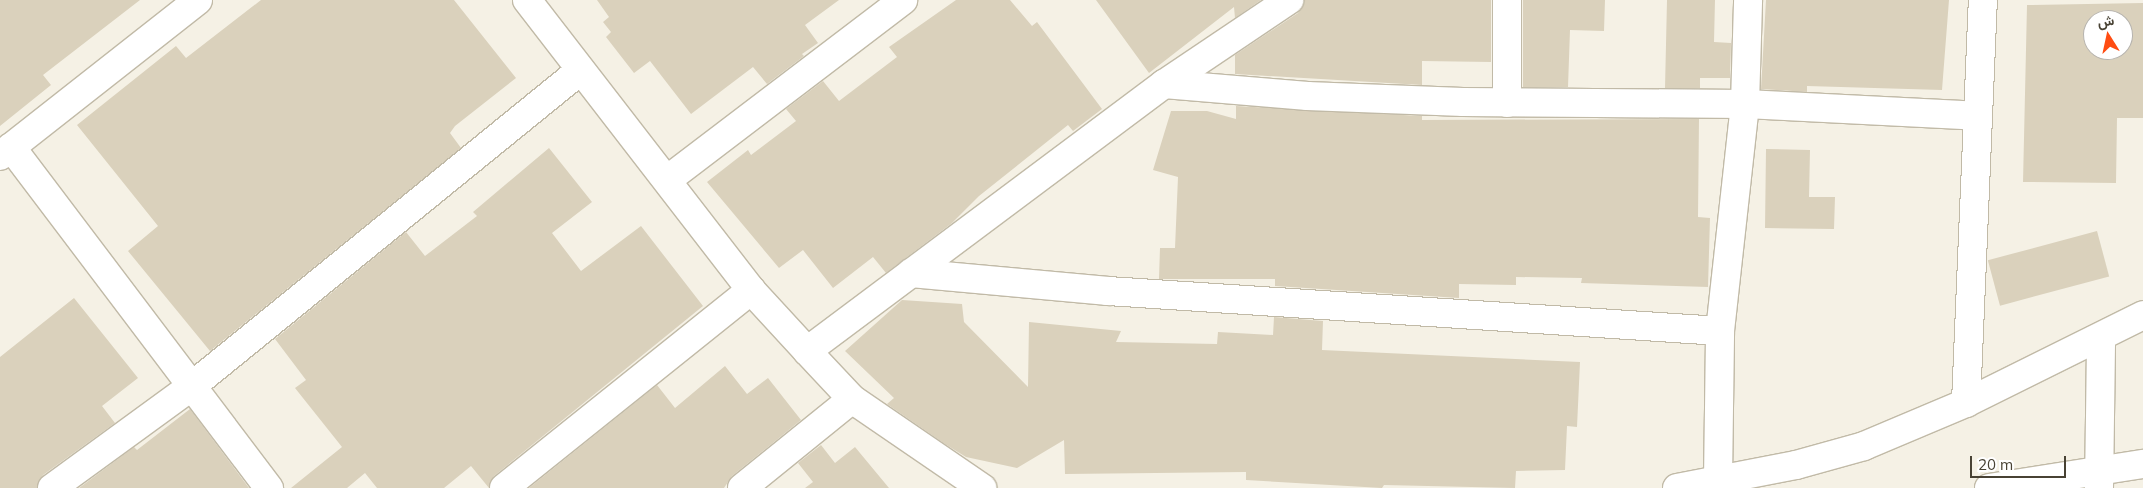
<!DOCTYPE html>
<meta charset="utf-8">
<style>
body{margin:0}
#map{position:relative;width:2143px;height:488px;overflow:hidden;background:#f5f1e5;font-family:Mulish,Vazirmatn,sans-serif}
div>[style]{position:absolute}
.building>*{inset:0;background:#dad1bc;transform-origin:0 0}
.roads{filter:drop-shadow(1px 0 #c1baa7) drop-shadow(-1px 0 #c1baa7) drop-shadow(0 1px #c1baa7) drop-shadow(0 -1px #c1baa7)}
.minor>*{height:28px;margin:-14px;padding:0 14px;transform-origin:14px;border-radius:14px;background:#fff}
span{translate:-50% -50%;white-space:nowrap;text-align:center;line-height:1.15;-webkit-text-stroke:4px #fff;paint-order:stroke}
.north{position:absolute;left:2083px;top:10px;width:50px;height:50px;box-sizing:border-box;background:#fff;border:1px solid #b6b3ae;border-radius:50%;rotate:350deg;font-size:14px;font-weight:700;line-height:20px;text-align:center;color:#484234}
.north::after{content:'';display:block;margin:auto;width:18px;height:22px;background:#ff4c12;clip-path:polygon(50% 0,100% 100%,50% 72%,0 100%)}
.scale{position:absolute;left:1970px;top:456px;width:96px;height:22px;box-sizing:border-box;border:2px solid #484234;border-top:0;padding-left:6px;font-size:15px;line-height:18px;white-space:nowrap;color:#484234;-webkit-text-stroke:4px #fff;paint-order:stroke}
</style>
<div id="map">
<div class="building">
<div style="clip-path:polygon(0 0,140px 0,43px 75px,51px 85px,0 126px)"></div>
<div style="clip-path:polygon(261px 0,454px 0,516px 78px,455px 126px,450px 133px,461px 148px,210px 351px,128px 251px,158px 226px,77px 125px,176px 46px,186px 58px)"></div>
<div style="clip-path:polygon(597px 0,839px 0,805px 25px,818px 43px,802px 54px,804px 56px,767px 84px,753px 67px,691px 114px,650px 61px,634px 73px,606px 37px,611px 32px,603px 22px,609px 17px)"></div>
<div style="clip-path:polygon(956px 0,1010px 0,1032px 26px,1037px 22px,1102px 109px,1073px 131px,1068px 125px,979px 196px,952px 223px,886px 273px,873px 257px,833px 288px,803px 250px,779px 268px,707px 182px,748px 150px,751px 155px,796px 121px,786px 109px,823px 81px,839px 101px,897px 57px,889px 47px)"></div>
<div style="clip-path:polygon(1096px 0,1261px 0,1235px 18px,1234px 7px,1149px 73px)"></div>
<div style="clip-path:polygon(1304px 0,1491px 0,1491px 62px,1422px 61px,1422px 85px,1235px 74px,1235px 55px,1298px 13px)"></div>
<div style="clip-path:polygon(1523px 0,1605px 0,1604px 31px,1570px 30px,1568px 87px,1523px 87px)"></div>
<div style="clip-path:polygon(1667px 0,1715px 0,1714px 42px,1731px 43px,1730px 78px,1700px 78px,1700px 88px,1665px 88px)"></div>
<div style="clip-path:polygon(1766px 0,1949px 0,1942px 90px,1807px 86px,1807px 92px,1761px 89px)"></div>
<div style="clip-path:polygon(evenodd,2143px 3px,2143px 118px,2117px 118px,2116px 183px,2023px 182px,2027px 5px,2143px 3px,2093px 20px,2123px 20px,2123px 50px,2093px 50px,2093px 20px)"></div>
<div style="clip-path:polygon(1236px 106px,1422px 116px,1422px 120px,1699px 119px,1698px 217px,1710px 218px,1708px 287px,1581px 283px,1582px 278px,1516px 277px,1516px 285px,1459px 284px,1459px 298px,1275px 286px,1275px 279px,1159px 279px,1160px 248px,1175px 248px,1178px 177px,1153px 170px,1171px 111px,1207px 111px,1236px 119px)"></div>
<div style="clip-path:polygon(549px 148px,592px 202px,552px 233px,581px 271px,641px 226px,703px 306px,494px 476px,489px 488px,471px 466px,444px 488px,377px 488px,365px 473px,347px 488px,291px 488px,342px 447px,295px 388px,306px 380px,275px 339px,406px 232px,425px 256px,477px 216px,473px 212px)"></div>
<div style="clip-path:polygon(1766px 149px,1810px 150px,1809px 197px,1835px 197px,1834px 229px,1765px 228px)"></div>
<div style="left:2097px;top:231px;width:47px;height:113px;rotate:75deg"></div>
<div style="clip-path:polygon(74px 298px,138px 378px,102px 406px,115px 423px,43px 475px,37px 488px,0 488px,0 357px)"></div>
<div style="clip-path:polygon(902px 300px,962px 304px,964px 322px,1028px 387px,1029px 322px,1121px 331px,1116px 342px,1217px 344px,1218px 332px,1273px 335px,1274px 317px,1323px 321px,1322px 350px,1580px 362px,1577px 427px,1567px 426px,1565px 470px,1516px 471px,1515px 488px,1384px 485px,1382px 488px,1246px 480px,1246px 472px,1065px 474px,1064px 440px,1017px 468px,966px 457px,945px 444px,887px 404px,894px 398px,845px 351px)"></div>
<div style="clip-path:polygon(725px 366px,747px 394px,768px 378px,801px 420px,732px 476px,724px 488px,529px 488px,657px 385px,675px 408px)"></div>
<div style="clip-path:polygon(190px 409px,249px 488px,79px 488px,134px 447px,137px 450px)"></div>
<div style="clip-path:polygon(821px 445px,835px 463px,855px 447px,889px 488px,805px 488px,813px 482px,798px 463px)"></div>
</div>
<div class="roads">
<div class="minor">
<div style="left:527px;top:0;width:366px;rotate:52.3deg"></div>
<div style="left:751px;top:290px;width:83px;rotate:47.4deg"></div>
<div style="left:807px;top:351px;width:66px;rotate:46.8deg"></div>
<div style="left:852px;top:399px;width:158px;rotate:34.4deg"></div>
<div style="left:1507px;top:0;width:103px;rotate:90deg"></div>
<div style="left:1164px;top:84px;width:144px;rotate:4.8deg"></div>
<div style="left:1307px;top:96px;width:156px;rotate:2.2deg"></div>
<div style="left:1463px;top:102px;width:282px;rotate:0.4deg"></div>
<div style="left:1745px;top:104px;width:233px;rotate:2.9deg"></div>
<div style="left:11px;top:147px;width:428px;rotate:52.9deg"></div>
<div style="left:0;top:156px;width:252px;rotate:-38.2deg"></div>
<div style="left:667px;top:180px;width:297px;rotate:-37.3deg"></div>
<div style="left:911px;top:273px;width:198px;rotate:5.2deg"></div>
<div style="left:1108px;top:291px;width:613px;rotate:3.74deg"></div>
<div style="left:807px;top:351px;width:446px;rotate:-36.8deg"></div>
<div style="left:1164px;top:84px;width:151px;rotate:-33.9deg"></div>
<div style="left:1966px;top:403px;width:403px;rotate:-87.6deg"></div>
<div style="left:1718px;top:480px;width:149px;rotate:-89.2deg"></div>
<div style="left:1720px;top:331px;width:228px;rotate:-83.7deg"></div>
<div style="left:1745px;top:104px;width:104px;rotate:-88.3deg"></div>
<div style="left:52px;top:488px;width:173px;rotate:-36.1deg"></div>
<div style="left:192px;top:386px;width:500px;rotate:-39.1deg"></div>
<div style="left:504px;top:488px;width:317px;rotate:-38.7deg"></div>
<div style="left:742px;top:488px;width:141px;rotate:-39deg"></div>
<div style="left:1677px;top:488px;width:121px;rotate:-10.9deg"></div>
<div style="left:1796px;top:465px;width:71px;rotate:-15.6deg"></div>
<div style="left:1864px;top:446px;width:111px;rotate:-22.9deg"></div>
<div style="left:1966px;top:403px;width:198px;rotate:-26.4deg"></div>
<div style="left:1989px;top:488px;width:156px;rotate:-8.9deg"></div>
<div style="left:2099px;top:488px;width:151px;rotate:-89.2deg"></div>
</div>
</div>
<div class="north">ش</div>
<div class="scale">20 m</div>
</div>
